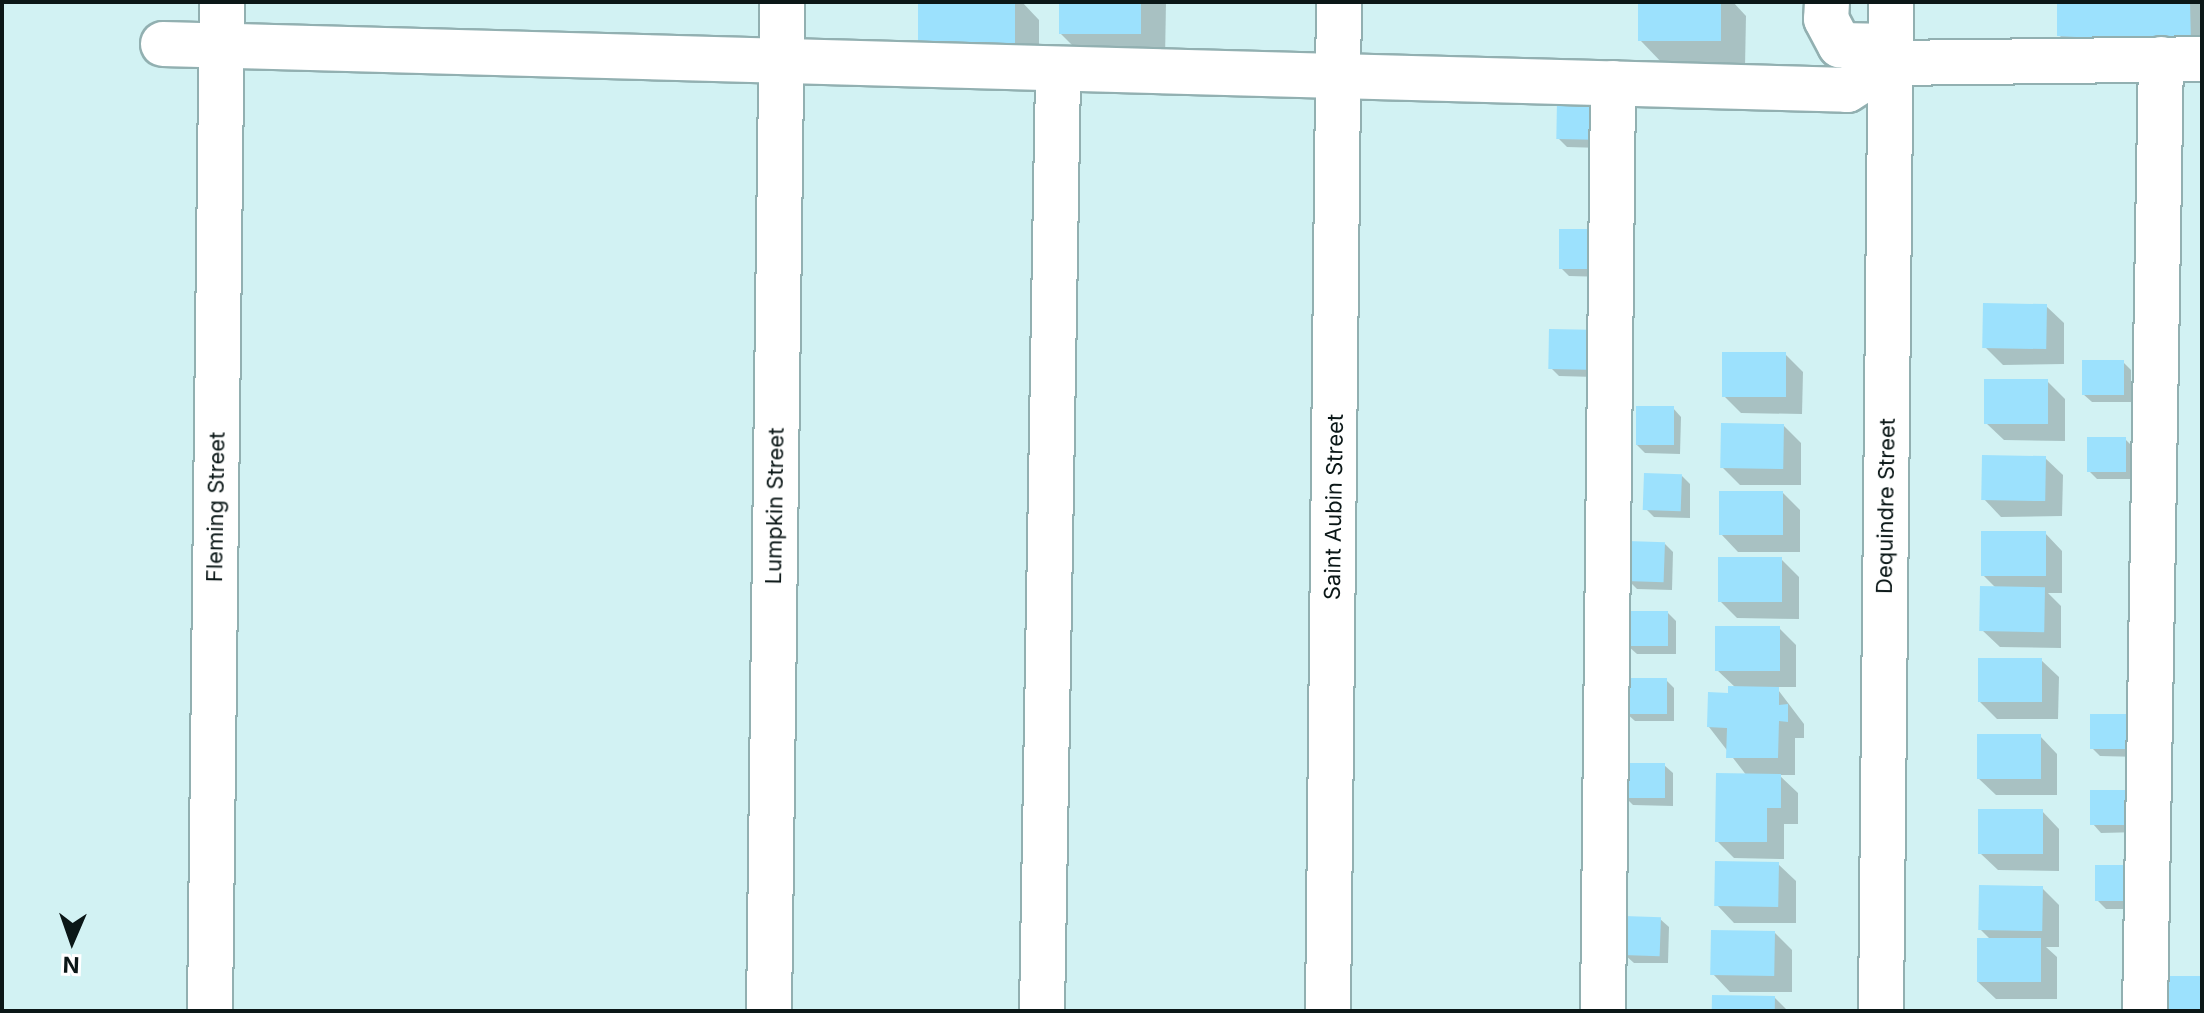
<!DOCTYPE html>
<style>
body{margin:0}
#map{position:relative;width:2204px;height:1013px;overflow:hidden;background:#d2f2f3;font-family:Inter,sans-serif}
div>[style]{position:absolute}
.shadow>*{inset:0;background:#0003}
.building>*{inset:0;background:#9ce1fd;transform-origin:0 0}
.roads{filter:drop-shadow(2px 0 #92b0b1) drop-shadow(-2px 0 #92b0b1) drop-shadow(0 2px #92b0b1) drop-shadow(0 -2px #92b0b1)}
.minor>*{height:44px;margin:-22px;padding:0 22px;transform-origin:22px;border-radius:22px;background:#fff}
span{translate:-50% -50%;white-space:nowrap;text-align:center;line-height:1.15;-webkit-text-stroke:6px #fff;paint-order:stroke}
.street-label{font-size:22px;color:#0b1717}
.frame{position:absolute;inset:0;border:4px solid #0b1717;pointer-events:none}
.north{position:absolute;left:32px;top:901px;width:80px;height:80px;-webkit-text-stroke:6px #fff;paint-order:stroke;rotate:182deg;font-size:22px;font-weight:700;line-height:32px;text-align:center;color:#0b1717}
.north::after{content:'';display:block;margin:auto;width:28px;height:36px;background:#0b1717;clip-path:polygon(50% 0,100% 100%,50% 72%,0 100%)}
</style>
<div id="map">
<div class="shadow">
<div style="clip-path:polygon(920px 2px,1022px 2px,1039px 20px,1039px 63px,920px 42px)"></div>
<div style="clip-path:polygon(1061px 2px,1166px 2px,1165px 59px,1086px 59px,1060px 33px)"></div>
<div style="clip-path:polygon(1640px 2px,1733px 2px,1746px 16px,1745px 67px,1665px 66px,1640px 40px)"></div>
<div style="clip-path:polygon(2059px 2px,2202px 2px,2202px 67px,2084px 61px,2059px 35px)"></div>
<div style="clip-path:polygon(1603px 111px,1602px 148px,1567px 147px,1558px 138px)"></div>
<div style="clip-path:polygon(1561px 231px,1605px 277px,1569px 276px,1561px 268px)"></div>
<div style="clip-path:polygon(2046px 306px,2064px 323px,2064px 364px,2003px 365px,1985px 347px)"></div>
<div style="clip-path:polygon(1587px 332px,1595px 340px,1595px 377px,1559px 376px,1551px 368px)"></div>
<div style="clip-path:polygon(1785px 354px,1803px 372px,1802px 414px,1741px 413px,1724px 396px)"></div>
<div style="clip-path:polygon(2123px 362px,2131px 370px,2131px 402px,2092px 402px,2083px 394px)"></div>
<div style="clip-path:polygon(2047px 381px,2065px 399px,2065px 441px,2004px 440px,1986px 423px)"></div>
<div style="clip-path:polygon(1673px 408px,1681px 417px,1680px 454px,1645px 453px,1637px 445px)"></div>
<div style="clip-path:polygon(1784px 426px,1801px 443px,1801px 485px,1740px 485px,1722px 467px)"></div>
<div style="clip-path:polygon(2125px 439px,2133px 447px,2133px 479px,2097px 479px,2089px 471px)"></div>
<div style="clip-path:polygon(2045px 458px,2063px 475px,2062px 516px,2001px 517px,1984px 499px)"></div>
<div style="clip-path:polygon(1682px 476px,1690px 484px,1690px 518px,1654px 517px,1646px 509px)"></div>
<div style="clip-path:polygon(1783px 493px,1800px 510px,1800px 552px,1738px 552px,1721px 534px)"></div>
<div style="clip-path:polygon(2045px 533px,2062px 551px,2062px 593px,2048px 593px,2061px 606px,2061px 648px,2000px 647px,1982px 630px,1996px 588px,1983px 575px)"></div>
<div style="clip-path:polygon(1665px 544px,1673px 552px,1672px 590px,1637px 589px,1628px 580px)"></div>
<div style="clip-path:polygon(1781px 559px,1799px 577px,1799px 619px,1737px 618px,1720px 601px)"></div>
<div style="clip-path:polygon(1668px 613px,1676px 621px,1676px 654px,1637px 654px,1628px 646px)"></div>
<div style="clip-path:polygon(1779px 628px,1796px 645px,1796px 687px,1776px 687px,1804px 724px,1804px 738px,1795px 738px,1795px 775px,1779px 775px,1798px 793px,1798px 824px,1784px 824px,1784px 859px,1734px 858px,1717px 841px,1747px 776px,1709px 727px,1736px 688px,1717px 670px)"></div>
<div style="clip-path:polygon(2041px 660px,2059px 677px,2058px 719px,1997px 719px,1980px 702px)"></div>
<div style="clip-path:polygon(1666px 680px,1674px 688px,1674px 721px,1635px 721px,1626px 713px)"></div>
<div style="clip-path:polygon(2092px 716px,2140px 757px,2100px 756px,2092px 748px)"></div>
<div style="clip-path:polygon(2040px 736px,2057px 754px,2057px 795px,1996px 795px,1978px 778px)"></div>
<div style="clip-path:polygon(1664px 765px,1673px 773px,1673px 806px,1633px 805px,1625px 797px)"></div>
<div style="clip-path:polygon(2131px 792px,2140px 832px,2101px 833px,2093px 824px)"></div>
<div style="clip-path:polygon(2042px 811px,2059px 829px,2059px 871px,1998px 870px,1980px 853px)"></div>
<div style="clip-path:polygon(1778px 864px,1796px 881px,1796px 923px,1734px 923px,1717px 905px)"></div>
<div style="clip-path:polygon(2097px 867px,2136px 909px,2106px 909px,2097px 900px)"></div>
<div style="clip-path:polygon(2042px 888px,2059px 905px,2059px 947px,2046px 947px,2057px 957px,2057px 999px,1996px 999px,1978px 982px,1991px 940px,1980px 929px)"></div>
<div style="clip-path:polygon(1660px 919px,1669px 927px,1668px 963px,1634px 963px,1625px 955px)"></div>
<div style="clip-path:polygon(1775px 933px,1792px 950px,1792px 992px,1730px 992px,1713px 974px)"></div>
<div style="clip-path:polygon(1775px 998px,1788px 1011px,1714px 1011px)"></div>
</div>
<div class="building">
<div style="left:918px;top:2px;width:97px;height:41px"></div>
<div style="left:1059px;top:2px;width:82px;height:32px"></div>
<div style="left:1638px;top:2px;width:83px;height:39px"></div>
<div style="clip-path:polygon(2057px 2px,2190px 2px,2191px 43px,2057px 36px)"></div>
<div style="left:1557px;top:100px;width:39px;height:39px;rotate:1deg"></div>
<div style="left:1559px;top:229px;width:38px;height:40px"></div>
<div style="left:1983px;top:303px;width:64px;height:45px;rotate:1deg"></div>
<div style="left:1549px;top:329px;width:39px;height:40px;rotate:1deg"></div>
<div style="left:1722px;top:352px;width:64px;height:45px"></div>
<div style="left:2082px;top:360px;width:42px;height:35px"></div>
<div style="left:1984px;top:379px;width:64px;height:45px"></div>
<div style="left:1636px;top:406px;width:38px;height:39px"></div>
<div style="left:1721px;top:423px;width:63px;height:45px;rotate:1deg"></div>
<div style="left:2087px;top:437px;width:39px;height:35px"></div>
<div style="left:1982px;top:455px;width:64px;height:45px;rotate:1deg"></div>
<div style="left:1644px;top:473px;width:38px;height:37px;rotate:2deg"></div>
<div style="left:1719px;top:491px;width:64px;height:44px"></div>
<div style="left:1981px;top:531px;width:65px;height:45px"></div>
<div style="left:1627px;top:541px;width:38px;height:40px;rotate:2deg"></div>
<div style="left:1718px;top:557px;width:64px;height:45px"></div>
<div style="left:1980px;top:586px;width:65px;height:45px;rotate:1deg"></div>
<div style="left:1626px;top:611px;width:42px;height:35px"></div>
<div style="left:1715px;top:626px;width:65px;height:45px"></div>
<div style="left:1978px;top:658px;width:64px;height:44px"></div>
<div style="left:1625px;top:678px;width:42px;height:36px"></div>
<div style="clip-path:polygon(1728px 686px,1779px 687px,1779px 705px,1788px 704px,1788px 722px,1779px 721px,1778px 758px,1726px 758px,1727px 728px,1707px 727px,1708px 692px,1728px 693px)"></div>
<div style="left:2090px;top:714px;width:42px;height:35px"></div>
<div style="left:1977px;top:734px;width:64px;height:45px"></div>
<div style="left:1623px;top:763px;width:42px;height:35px"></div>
<div style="clip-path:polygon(1716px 773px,1781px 774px,1781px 808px,1767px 808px,1767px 842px,1715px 842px)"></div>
<div style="left:2090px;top:790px;width:42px;height:35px"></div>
<div style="left:2043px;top:809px;width:45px;height:65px;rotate:90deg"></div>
<div style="left:1715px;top:861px;width:64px;height:45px;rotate:1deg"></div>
<div style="left:2095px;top:865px;width:34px;height:36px"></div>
<div style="left:1979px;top:885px;width:64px;height:45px;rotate:1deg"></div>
<div style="left:1624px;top:916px;width:37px;height:39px;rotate:2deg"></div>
<div style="left:1711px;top:930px;width:64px;height:45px;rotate:1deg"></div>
<div style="left:1977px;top:938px;width:64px;height:44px"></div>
<div style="left:2166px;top:976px;width:36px;height:35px"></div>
<div style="left:1712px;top:995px;width:63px;height:16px;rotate:1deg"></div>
</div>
<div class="roads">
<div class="minor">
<div style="left:1827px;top:2px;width:17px;rotate:93deg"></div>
<div style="left:1826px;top:19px;width:30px;rotate:62deg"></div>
<div style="left:1840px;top:45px;width:50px;rotate:1.1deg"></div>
<div style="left:163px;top:44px;width:1685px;rotate:1.56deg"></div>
<div style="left:1847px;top:90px;width:51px;rotate:-32.1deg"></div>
<div style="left:1890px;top:63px;width:312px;rotate:-0.7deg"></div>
<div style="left:210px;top:1011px;width:1009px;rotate:-89.32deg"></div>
<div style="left:769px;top:1011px;width:1009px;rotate:-89.26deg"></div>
<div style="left:1042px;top:1011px;width:939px;rotate:-89.02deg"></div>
<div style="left:1328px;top:1011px;width:1009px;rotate:-89.38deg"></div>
<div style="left:1603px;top:1011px;width:928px;rotate:-89.38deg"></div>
<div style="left:1881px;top:1011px;width:1009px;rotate:-89.43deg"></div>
<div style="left:2145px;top:1011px;width:952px;rotate:-89.04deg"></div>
</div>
</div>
<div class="street-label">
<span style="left:775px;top:506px;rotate:-89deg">Lumpkin Street</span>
<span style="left:1886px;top:506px;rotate:-89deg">Dequindre Street</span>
<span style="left:216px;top:507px;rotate:-89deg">Fleming Street</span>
<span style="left:1334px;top:507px;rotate:-89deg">Saint Aubin Street</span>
</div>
<div class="frame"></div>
<div class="north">N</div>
</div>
